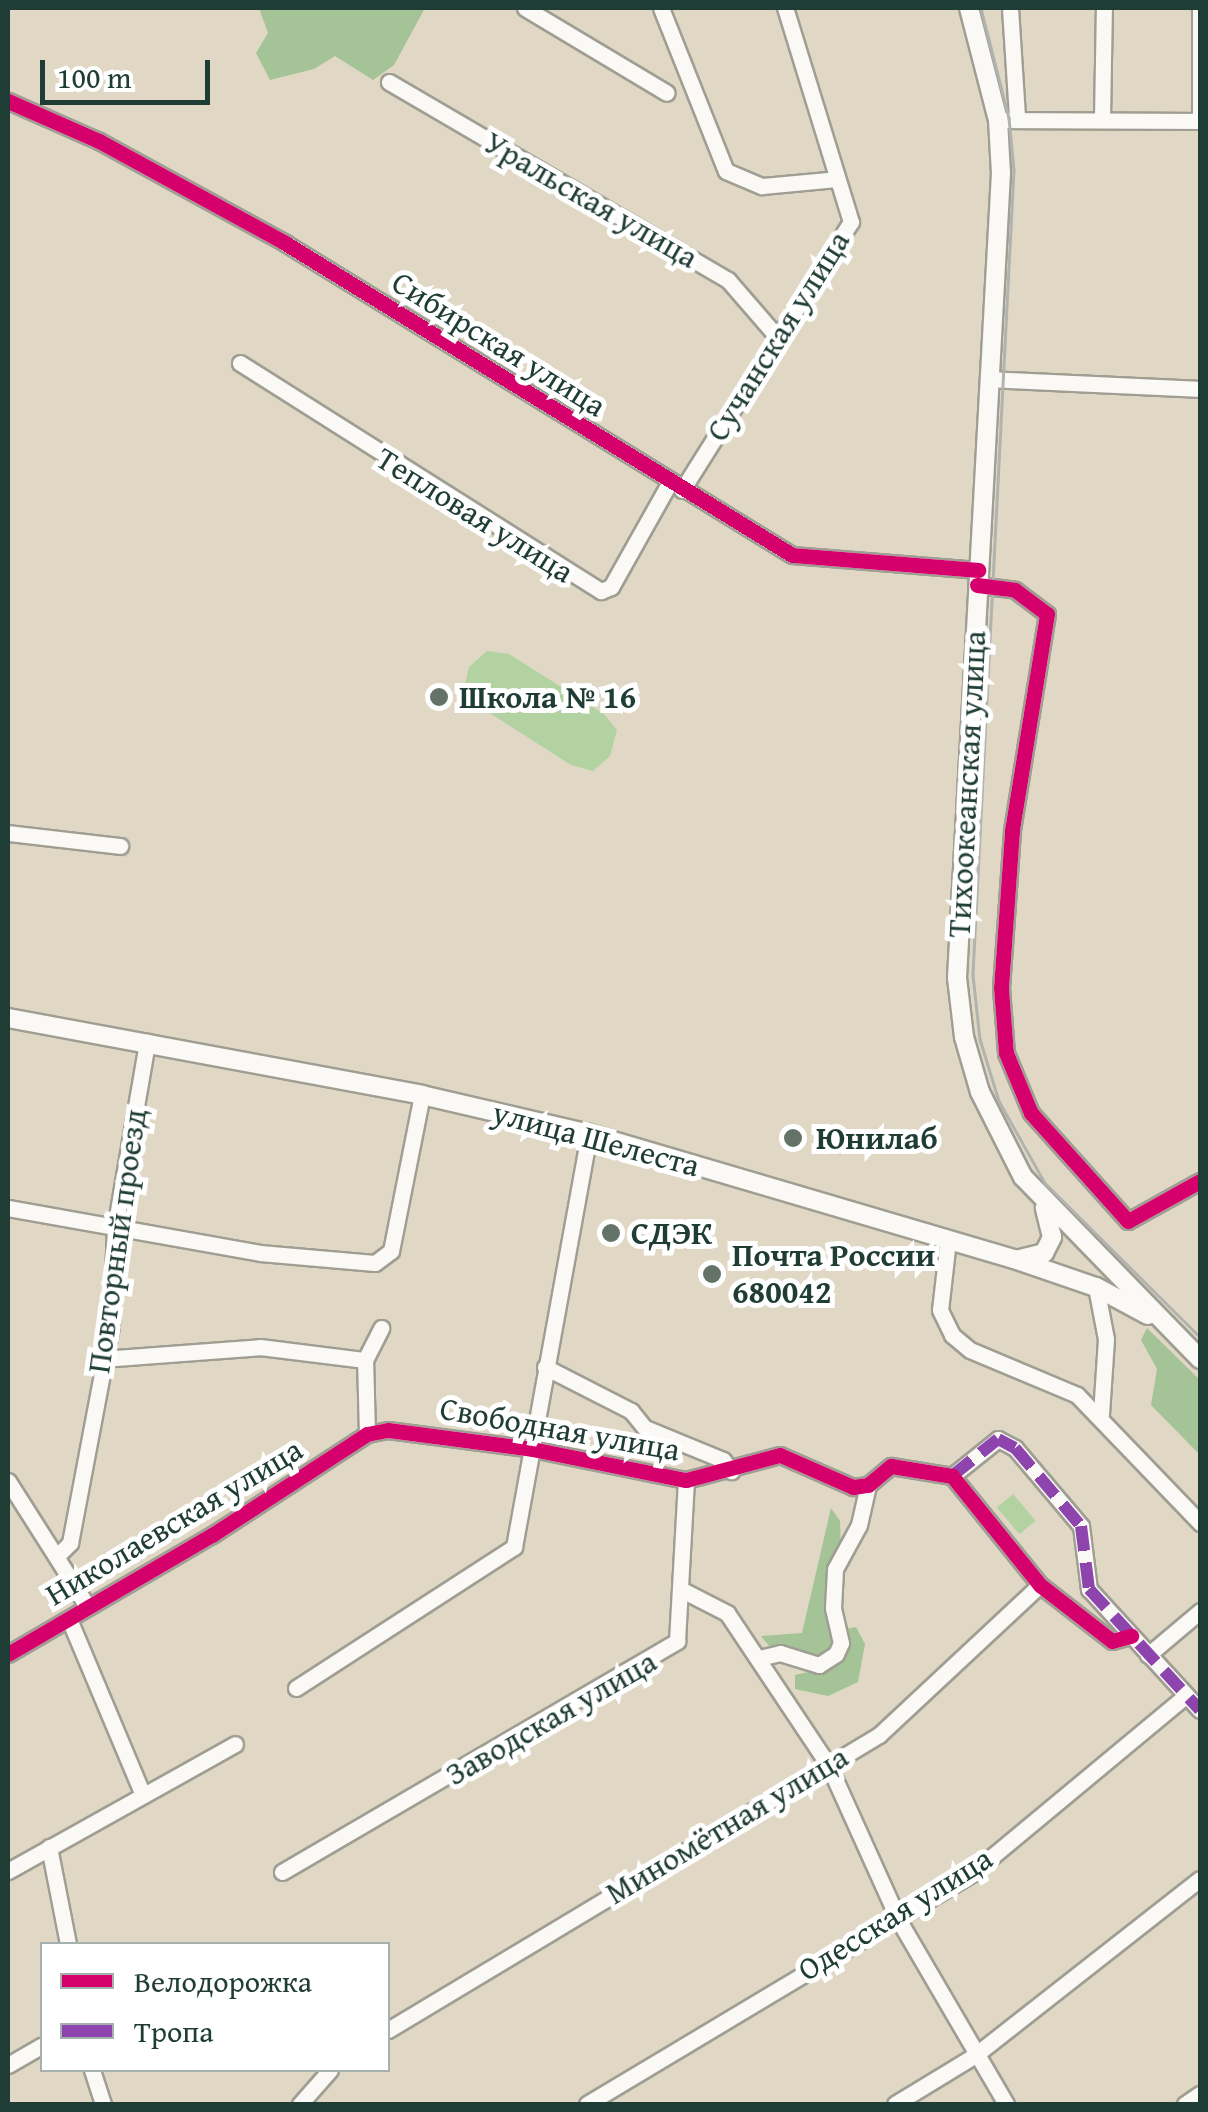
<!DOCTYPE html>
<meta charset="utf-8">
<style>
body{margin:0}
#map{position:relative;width:1208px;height:2112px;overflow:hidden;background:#e0d8c5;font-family:"Gentium Book Plus",serif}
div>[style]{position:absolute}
.green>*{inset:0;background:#b3d2a1;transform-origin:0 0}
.forest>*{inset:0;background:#a4c397}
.roads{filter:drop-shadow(2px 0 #9f9e92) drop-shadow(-2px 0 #9f9e92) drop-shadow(0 2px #9f9e92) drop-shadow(0 -2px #9f9e92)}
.minor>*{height:15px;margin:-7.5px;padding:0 7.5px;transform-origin:7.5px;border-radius:7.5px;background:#faf9f6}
.major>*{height:18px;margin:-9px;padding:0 9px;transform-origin:9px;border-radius:9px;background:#faf9f6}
.tram>*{height:2.5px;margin:-1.25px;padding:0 1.25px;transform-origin:1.25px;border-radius:1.25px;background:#b1b3b0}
.quiet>*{height:12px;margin-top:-6px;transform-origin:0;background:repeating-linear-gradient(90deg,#8e44ad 0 25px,transparent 0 37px)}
.cycleway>*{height:15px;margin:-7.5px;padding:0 7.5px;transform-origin:7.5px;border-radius:7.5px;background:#d6006c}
.dots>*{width:28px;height:28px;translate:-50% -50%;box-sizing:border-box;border:5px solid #fff;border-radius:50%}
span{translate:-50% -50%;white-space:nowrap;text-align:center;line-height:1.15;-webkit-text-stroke:10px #fff;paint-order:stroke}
.street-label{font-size:32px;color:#1f3d34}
.poi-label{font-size:32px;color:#1f3d34;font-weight:700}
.left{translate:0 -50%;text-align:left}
.frame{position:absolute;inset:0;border:10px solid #1f3d34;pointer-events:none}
.legend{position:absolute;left:40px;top:1942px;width:350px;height:130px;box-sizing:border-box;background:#fff;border:2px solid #a5b1ae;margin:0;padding:12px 18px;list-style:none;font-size:30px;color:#1f3d34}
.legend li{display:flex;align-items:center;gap:20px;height:50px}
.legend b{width:50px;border:2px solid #a5b1ae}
.scale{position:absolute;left:40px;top:60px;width:170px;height:45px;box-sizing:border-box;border:5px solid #1f3d34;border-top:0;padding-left:12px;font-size:30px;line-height:35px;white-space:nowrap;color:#1f3d34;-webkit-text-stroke:8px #fff;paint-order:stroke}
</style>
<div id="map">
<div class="green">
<div style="clip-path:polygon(487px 651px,509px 654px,604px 714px,617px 730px,610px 756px,593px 771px,571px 765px,477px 705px,464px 689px,469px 667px)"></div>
<div style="left:1013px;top:1494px;width:35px;height:21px;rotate:50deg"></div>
</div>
<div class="forest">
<div style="clip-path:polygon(259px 8px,425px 8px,394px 65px,373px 80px,335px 56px,314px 69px,270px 80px,256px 53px,268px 33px)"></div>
<div style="clip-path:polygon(1147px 1328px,1200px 1380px,1200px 1455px,1151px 1405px,1157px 1369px,1141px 1340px)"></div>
<div style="clip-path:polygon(831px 1508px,840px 1521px,841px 1553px,836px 1632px,833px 1648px,817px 1660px,771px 1648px,761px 1636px,802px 1633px)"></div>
<div style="clip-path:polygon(856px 1627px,865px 1644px,858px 1682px,828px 1696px,795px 1689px,795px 1675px,822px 1669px,846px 1629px)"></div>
</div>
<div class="roads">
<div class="minor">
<div style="left:525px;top:8px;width:165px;rotate:30.9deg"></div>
<div style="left:661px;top:8px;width:175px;rotate:68.3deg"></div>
<div style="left:726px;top:171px;width:39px;rotate:23deg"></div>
<div style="left:762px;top:186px;width:75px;rotate:-5.3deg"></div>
<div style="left:1010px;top:8px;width:109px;rotate:86.3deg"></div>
<div style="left:389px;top:82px;width:393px;rotate:30.3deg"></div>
<div style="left:728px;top:280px;width:77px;rotate:49.2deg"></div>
<div style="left:8px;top:101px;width:99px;rotate:23.7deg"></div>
<div style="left:99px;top:141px;width:212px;rotate:28.7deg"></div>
<div style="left:285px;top:243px;width:595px;rotate:31.61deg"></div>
<div style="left:792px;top:555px;width:187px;rotate:4.6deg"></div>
<div style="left:1102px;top:118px;width:110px;rotate:-89deg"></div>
<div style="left:998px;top:120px;width:202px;rotate:0.3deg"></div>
<div style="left:1200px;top:121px;width:113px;rotate:-90deg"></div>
<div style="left:240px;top:363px;width:427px;rotate:32.3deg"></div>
<div style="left:601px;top:591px;width:11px;rotate:-22deg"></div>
<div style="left:611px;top:587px;width:120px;rotate:-60.7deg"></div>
<div style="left:989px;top:379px;width:211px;rotate:2.7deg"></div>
<div style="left:682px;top:490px;width:317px;rotate:-57.8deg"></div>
<div style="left:851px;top:222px;width:224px;rotate:-107.1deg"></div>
<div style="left:977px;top:585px;width:38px;rotate:7deg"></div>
<div style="left:1015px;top:590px;width:40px;rotate:37deg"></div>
<div style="left:1047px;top:614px;width:220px;rotate:99.2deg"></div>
<div style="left:1012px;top:831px;width:157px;rotate:94deg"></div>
<div style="left:1001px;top:988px;width:65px;rotate:85.6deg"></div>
<div style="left:1006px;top:1053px;width:65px;rotate:67.4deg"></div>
<div style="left:1031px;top:1113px;width:145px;rotate:48.1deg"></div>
<div style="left:1128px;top:1221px;width:82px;rotate:-29.1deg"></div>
<div style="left:8px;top:833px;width:113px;rotate:6.6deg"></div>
<div style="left:8px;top:1208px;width:256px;rotate:10.1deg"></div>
<div style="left:260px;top:1253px;width:115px;rotate:5deg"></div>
<div style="left:375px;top:1263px;width:20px;rotate:-37deg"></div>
<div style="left:391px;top:1251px;width:159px;rotate:-78.8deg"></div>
<div style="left:948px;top:1240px;width:70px;rotate:96.5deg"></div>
<div style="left:940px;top:1310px;width:28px;rotate:64deg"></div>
<div style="left:952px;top:1335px;width:23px;rotate:40deg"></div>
<div style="left:970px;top:1350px;width:116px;rotate:22.8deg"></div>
<div style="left:1077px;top:1395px;width:178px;rotate:46.1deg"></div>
<div style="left:1096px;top:1287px;width:53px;rotate:79.1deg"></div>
<div style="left:1106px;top:1339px;width:76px;rotate:93.8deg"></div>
<div style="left:102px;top:1359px;width:158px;rotate:-4.3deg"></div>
<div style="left:260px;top:1347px;width:106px;rotate:7.1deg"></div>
<div style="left:545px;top:1367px;width:97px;rotate:27.1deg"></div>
<div style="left:631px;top:1411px;width:22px;rotate:51deg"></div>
<div style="left:645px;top:1428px;width:84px;rotate:22.3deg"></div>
<div style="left:723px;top:1460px;width:14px;rotate:54deg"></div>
<div style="left:367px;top:1434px;width:74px;rotate:-91.5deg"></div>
<div style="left:365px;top:1360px;width:36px;rotate:-63deg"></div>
<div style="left:952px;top:1476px;width:59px;rotate:-38.8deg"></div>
<div style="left:998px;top:1439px;width:19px;rotate:28deg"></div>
<div style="left:1015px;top:1448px;width:102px;rotate:49.8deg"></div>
<div style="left:1081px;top:1526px;width:64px;rotate:82.8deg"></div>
<div style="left:1089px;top:1589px;width:164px;rotate:47.5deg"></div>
<div style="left:8px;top:1481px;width:149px;rotate:57.6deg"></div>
<div style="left:59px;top:1554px;width:16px;rotate:-45deg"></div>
<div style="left:70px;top:1543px;width:221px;rotate:-79.3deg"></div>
<div style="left:111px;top:1326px;width:98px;rotate:-87.7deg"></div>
<div style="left:115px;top:1228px;width:189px;rotate:-80.2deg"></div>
<div style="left:682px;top:1590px;width:51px;rotate:27.1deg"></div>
<div style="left:727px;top:1613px;width:184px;rotate:56.3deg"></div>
<div style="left:829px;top:1766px;width:168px;rotate:65.7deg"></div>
<div style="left:898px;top:1919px;width:214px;rotate:59.7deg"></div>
<div style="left:69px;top:1619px;width:189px;rotate:67.2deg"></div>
<div style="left:8px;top:1654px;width:236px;rotate:-30.3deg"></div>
<div style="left:212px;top:1535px;width:185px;rotate:-33.1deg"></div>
<div style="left:367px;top:1434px;width:21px;rotate:-11deg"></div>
<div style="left:388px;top:1430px;width:145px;rotate:7.5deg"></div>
<div style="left:532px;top:1449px;width:157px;rotate:11.4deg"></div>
<div style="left:686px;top:1480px;width:97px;rotate:-14.9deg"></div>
<div style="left:780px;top:1455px;width:80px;rotate:23.7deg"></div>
<div style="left:853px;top:1487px;width:15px;rotate:-8deg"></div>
<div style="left:868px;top:1485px;width:30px;rotate:-40deg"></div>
<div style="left:891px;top:1466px;width:62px;rotate:9.3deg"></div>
<div style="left:952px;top:1476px;width:140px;rotate:51.1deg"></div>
<div style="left:1040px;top:1585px;width:91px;rotate:37.9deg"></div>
<div style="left:1112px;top:1641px;width:20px;rotate:-15deg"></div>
<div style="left:1148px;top:1655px;width:68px;rotate:-40.2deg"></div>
<div style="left:759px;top:1658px;width:22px;rotate:-13deg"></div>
<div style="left:780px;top:1653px;width:41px;rotate:17.1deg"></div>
<div style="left:819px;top:1665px;width:20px;rotate:-33deg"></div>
<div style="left:836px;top:1654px;width:12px;rotate:-66deg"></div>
<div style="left:841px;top:1643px;width:36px;rotate:-103deg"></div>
<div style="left:833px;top:1608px;width:39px;rotate:-87deg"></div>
<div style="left:835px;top:1569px;width:50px;rotate:-61.4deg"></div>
<div style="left:859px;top:1525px;width:41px;rotate:-77.3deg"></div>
<div style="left:296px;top:1688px;width:260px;rotate:-32.9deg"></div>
<div style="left:514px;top:1547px;width:420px;rotate:-79.7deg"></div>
<div style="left:49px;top:1847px;width:99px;rotate:78.9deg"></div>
<div style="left:8px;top:1871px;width:260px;rotate:-29.2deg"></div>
<div style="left:282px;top:1872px;width:458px;rotate:-30.3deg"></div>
<div style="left:677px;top:1641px;width:161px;rotate:-86.8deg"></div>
<div style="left:388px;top:2030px;width:573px;rotate:-31deg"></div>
<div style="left:879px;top:1735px;width:220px;rotate:-43deg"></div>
<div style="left:8px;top:2065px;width:39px;rotate:-30deg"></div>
<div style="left:92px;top:2070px;width:36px;rotate:72deg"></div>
<div style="left:300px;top:2104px;width:45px;rotate:-48.6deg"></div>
<div style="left:587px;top:2104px;width:448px;rotate:-30.9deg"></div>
<div style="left:971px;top:1874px;width:277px;rotate:-39.7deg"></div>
<div style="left:895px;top:2104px;width:92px;rotate:-31.3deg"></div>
<div style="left:974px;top:2056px;width:287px;rotate:-38.1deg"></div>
<div style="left:1185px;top:2104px;width:18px;rotate:-34deg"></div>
</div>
<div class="major">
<div style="left:969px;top:8px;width:116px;rotate:75.5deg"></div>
<div style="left:998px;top:120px;width:53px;rotate:86.8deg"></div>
<div style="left:1001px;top:173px;width:806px;rotate:93.13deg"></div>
<div style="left:957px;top:978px;width:59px;rotate:83.2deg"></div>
<div style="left:964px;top:1037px;width:57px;rotate:73.8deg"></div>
<div style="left:980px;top:1092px;width:95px;rotate:63.2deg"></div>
<div style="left:1023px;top:1177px;width:254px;rotate:45.8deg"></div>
<div style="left:8px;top:1018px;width:421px;rotate:10.5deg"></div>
<div style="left:422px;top:1095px;width:171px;rotate:13.1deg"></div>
<div style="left:589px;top:1134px;width:443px;rotate:16.4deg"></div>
<div style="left:1014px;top:1259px;width:87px;rotate:18.9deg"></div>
<div style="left:1096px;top:1287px;width:59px;rotate:28.3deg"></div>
<div style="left:1020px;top:1259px;width:25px;rotate:-14deg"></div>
<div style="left:1044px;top:1253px;width:18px;rotate:-63deg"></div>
<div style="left:1052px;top:1237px;width:30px;rotate:-104deg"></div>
</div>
</div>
<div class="tram">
<div style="left:981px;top:8px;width:114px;rotate:75.7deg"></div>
<div style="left:1009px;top:118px;width:52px;rotate:84.5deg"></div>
<div style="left:1014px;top:170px;width:806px;rotate:92.92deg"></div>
<div style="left:973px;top:975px;width:64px;rotate:83.8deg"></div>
<div style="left:980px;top:1039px;width:65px;rotate:73deg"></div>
<div style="left:999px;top:1101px;width:94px;rotate:60.7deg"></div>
<div style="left:1045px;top:1183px;width:218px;rotate:44.8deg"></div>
</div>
<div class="quiet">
<div style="left:952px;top:1476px;width:59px;rotate:-38.8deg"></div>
<div style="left:998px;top:1439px;width:19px;rotate:28deg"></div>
<div style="left:1015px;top:1448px;width:102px;rotate:49.8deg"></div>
<div style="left:1081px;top:1526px;width:64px;rotate:82.8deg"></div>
<div style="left:1089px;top:1589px;width:164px;rotate:47.5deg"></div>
</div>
<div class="cycleway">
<div style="left:8px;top:101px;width:99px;rotate:23.7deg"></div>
<div style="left:99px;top:141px;width:212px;rotate:28.7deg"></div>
<div style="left:285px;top:243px;width:595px;rotate:31.61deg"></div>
<div style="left:792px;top:555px;width:187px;rotate:4.6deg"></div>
<div style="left:977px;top:585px;width:38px;rotate:7deg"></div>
<div style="left:1015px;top:590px;width:40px;rotate:37deg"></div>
<div style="left:1047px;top:614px;width:220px;rotate:99.2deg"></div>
<div style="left:1012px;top:831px;width:157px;rotate:94deg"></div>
<div style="left:1001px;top:988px;width:65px;rotate:85.6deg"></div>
<div style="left:1006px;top:1053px;width:65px;rotate:67.4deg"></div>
<div style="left:1031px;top:1113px;width:145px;rotate:48.1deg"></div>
<div style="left:1128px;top:1221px;width:82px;rotate:-29.1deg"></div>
<div style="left:8px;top:1654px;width:236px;rotate:-30.3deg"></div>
<div style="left:212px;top:1535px;width:185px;rotate:-33.1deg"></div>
<div style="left:367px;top:1434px;width:21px;rotate:-11deg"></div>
<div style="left:388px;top:1430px;width:145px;rotate:7.5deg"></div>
<div style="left:532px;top:1449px;width:157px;rotate:11.4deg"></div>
<div style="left:686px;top:1480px;width:97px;rotate:-14.9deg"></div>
<div style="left:780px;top:1455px;width:80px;rotate:23.7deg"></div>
<div style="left:853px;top:1487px;width:15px;rotate:-8deg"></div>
<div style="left:868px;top:1485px;width:30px;rotate:-40deg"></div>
<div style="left:891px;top:1466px;width:62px;rotate:9.3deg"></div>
<div style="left:952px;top:1476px;width:140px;rotate:51.1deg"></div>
<div style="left:1040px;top:1585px;width:91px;rotate:37.9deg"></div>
<div style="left:1112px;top:1641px;width:20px;rotate:-15deg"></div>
</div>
<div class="dots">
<div style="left:439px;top:697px;background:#637367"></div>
<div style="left:793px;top:1138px;background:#637367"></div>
<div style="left:611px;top:1233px;background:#637367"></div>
<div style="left:712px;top:1274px;background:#637367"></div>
</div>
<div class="street-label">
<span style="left:591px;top:200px;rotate:30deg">Уральская улица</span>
<span style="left:778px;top:336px;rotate:-58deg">Сучанская улица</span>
<span style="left:499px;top:344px;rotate:32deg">Сибирская улица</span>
<span style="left:475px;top:515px;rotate:32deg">Тепловая улица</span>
<span style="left:967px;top:784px;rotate:-87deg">Тихоокеанская улица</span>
<span style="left:596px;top:1139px;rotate:15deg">улица Шелеста</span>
<span style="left:117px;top:1241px;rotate:-82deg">Повторный проезд</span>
<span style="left:560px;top:1429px;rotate:10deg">Свободная улица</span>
<span style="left:174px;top:1522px;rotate:-31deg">Николаевская улица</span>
<span style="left:551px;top:1718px;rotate:-30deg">Заводская улица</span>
<span style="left:727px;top:1825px;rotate:-31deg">Миномётная улица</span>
<span style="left:895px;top:1914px;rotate:-32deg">Одесская улица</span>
</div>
<div class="poi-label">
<span class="left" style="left:459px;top:697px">Школа № 16</span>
<span class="left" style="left:816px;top:1138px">Юнилаб</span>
<span class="left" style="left:631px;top:1233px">СДЭК</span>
<span class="left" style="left:732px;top:1274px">Почта России<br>680042</span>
</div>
<div class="frame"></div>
<ul class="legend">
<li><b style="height:12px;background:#d6006c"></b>Велодорожка</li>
<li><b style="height:12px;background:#8e44ad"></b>Тропа</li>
</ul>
<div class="scale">100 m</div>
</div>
